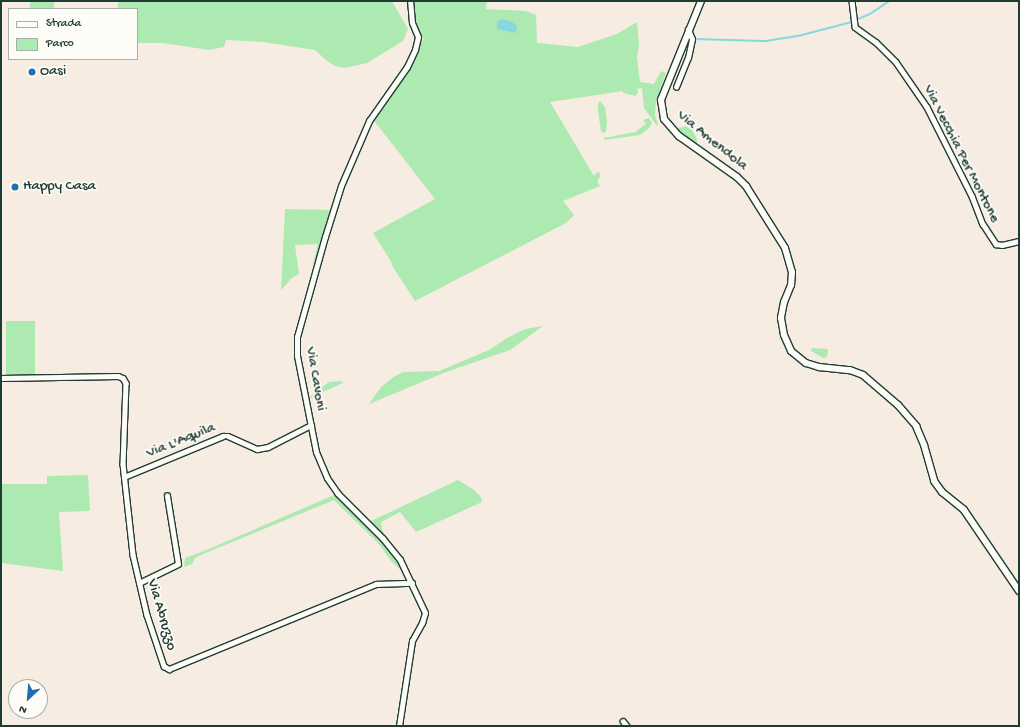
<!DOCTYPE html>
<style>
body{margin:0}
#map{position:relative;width:1020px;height:727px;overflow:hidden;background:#f6ece1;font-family:"Gochi Hand",sans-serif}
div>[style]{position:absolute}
.green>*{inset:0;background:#aceab1;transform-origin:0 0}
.water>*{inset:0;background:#87d8de}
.stream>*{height:1.5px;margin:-0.75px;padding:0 0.75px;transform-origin:0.75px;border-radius:0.75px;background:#87d8de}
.roads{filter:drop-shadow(1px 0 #1f3d34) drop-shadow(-1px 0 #1f3d34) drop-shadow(0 1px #1f3d34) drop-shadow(0 -1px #1f3d34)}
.minor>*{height:4.5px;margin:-2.25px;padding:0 2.25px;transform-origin:2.25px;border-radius:2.25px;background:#fdfcf7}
.secondary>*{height:6px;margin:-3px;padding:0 3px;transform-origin:3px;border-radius:3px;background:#fdfcf7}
.dots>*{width:11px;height:11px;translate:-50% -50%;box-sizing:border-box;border:2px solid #fdfcf7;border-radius:50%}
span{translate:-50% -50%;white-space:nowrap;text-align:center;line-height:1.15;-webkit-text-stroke:3.5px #fdfcf7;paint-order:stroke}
.poi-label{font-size:15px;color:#1f3d34}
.left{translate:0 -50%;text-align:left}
.street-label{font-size:15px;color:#1f3d34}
.frame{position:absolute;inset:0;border:2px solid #1f3d34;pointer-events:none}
.legend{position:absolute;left:8px;top:8px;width:130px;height:52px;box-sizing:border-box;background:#fdfcf7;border:1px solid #a4b0a9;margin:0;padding:5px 7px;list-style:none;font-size:12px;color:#1f3d34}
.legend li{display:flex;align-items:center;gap:8px;height:20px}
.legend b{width:20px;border:1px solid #a4b0a9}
.north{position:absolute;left:8px;top:679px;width:40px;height:40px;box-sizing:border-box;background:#fdfcf7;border:1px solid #a4b0a9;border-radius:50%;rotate:206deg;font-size:11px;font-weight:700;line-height:16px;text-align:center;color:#1f3d34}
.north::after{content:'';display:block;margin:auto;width:14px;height:18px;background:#1f6fb2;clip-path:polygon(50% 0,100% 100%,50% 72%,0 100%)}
</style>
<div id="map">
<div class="green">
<div style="left:30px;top:1px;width:24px;height:8px"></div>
<div style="clip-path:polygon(118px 1px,392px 1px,408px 29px,403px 41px,367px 63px,345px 68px,335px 66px,327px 61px,315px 50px,263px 42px,226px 40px,224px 47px,209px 50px,163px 43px,137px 43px,137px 9px,118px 9px)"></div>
<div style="clip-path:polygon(411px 1px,487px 1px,486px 9px,526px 11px,536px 15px,537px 43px,578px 47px,617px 34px,637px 22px,639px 45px,637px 57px,640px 82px,654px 84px,661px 71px,666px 73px,656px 102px,655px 116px,658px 123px,657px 126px,644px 108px,642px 88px,637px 89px,638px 93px,635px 96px,623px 93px,623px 91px,550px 102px,594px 176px,597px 172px,600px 173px,600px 177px,597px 181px,600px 186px,563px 201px,574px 215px,566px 223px,415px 301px,391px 264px,392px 263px,373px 233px,435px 199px,372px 118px,401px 79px,418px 43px,424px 40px,414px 26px)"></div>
<div style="clip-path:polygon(600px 101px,605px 107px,607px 122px,606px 131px,604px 133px,601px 131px,598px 111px,598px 104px)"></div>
<div style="clip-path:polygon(649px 118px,652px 123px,649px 128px,640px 135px,604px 140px,604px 138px,635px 132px,646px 124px,643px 120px)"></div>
<div style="clip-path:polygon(685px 126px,692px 130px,697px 139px,697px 146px,679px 134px,677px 129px)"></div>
<div style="clip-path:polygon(285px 209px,332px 210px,321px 246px,312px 267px,318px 244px,295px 245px,299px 274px,292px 278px,281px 290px)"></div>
<div style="left:6px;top:321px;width:29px;height:54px"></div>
<div style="clip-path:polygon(543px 326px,510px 350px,446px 372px,369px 404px,381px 387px,395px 376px,404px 372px,439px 371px,489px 350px,507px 338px,525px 329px)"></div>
<div style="clip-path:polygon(813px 348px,827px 349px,828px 351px,827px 357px,823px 358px,811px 351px,811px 349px)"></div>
<div style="clip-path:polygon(341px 381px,343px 383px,307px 399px,329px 382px)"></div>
<div style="clip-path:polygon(88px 475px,90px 511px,59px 512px,63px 571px,1px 563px,1px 484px,47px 484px,47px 476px)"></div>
<div style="clip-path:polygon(458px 480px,474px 490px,481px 497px,482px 502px,416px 532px,400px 512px,381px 522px,382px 530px,391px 544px,389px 545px,369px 522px)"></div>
<div style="clip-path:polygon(331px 491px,370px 528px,396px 559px,403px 572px,391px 561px,378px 543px,334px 500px,203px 554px,195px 558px,192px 564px,184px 567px,185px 558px,209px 549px,334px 495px)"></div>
</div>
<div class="water">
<div style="clip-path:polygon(502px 19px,512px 22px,517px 26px,516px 33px,497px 29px,497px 22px)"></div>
</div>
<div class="stream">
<div style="left:856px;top:20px;width:15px;rotate:-23deg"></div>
<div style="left:870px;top:14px;width:23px;rotate:-34deg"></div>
<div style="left:694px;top:39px;width:72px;rotate:1.6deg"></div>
<div style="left:766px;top:41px;width:36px;rotate:-9deg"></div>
<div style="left:802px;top:35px;width:52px;rotate:-14.6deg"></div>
</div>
<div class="roads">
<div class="minor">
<div style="left:852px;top:1px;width:26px;rotate:83deg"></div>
<div style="left:855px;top:27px;width:26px;rotate:36deg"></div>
<div style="left:876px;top:42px;width:28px;rotate:45deg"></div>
<div style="left:896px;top:62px;width:55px;rotate:55.4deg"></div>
<div style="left:927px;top:107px;width:100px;rotate:63.2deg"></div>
<div style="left:972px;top:196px;width:30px;rotate:69deg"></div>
<div style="left:983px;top:224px;width:24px;rotate:57deg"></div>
<div style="left:996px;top:244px;width:6px;rotate:9deg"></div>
<div style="left:1002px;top:245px;width:17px;rotate:-13deg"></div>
<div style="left:676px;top:87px;width:31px;rotate:-68deg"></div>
<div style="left:688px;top:58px;width:19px;rotate:-78deg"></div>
<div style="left:692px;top:39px;width:10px;rotate:-114deg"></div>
<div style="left:1px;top:378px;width:117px;rotate:-1deg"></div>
<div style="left:118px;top:376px;width:5px;rotate:22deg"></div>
<div style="left:123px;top:378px;width:6px;rotate:59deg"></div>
<div style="left:126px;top:383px;width:81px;rotate:92.1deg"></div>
<div style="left:123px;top:464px;width:92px;rotate:83.7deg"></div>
<div style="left:133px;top:555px;width:62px;rotate:76.9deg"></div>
<div style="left:147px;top:615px;width:54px;rotate:71.6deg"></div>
<div style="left:164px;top:666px;width:6px;rotate:31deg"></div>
<div style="left:169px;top:669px;width:224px;rotate:-22.3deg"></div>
<div style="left:376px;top:584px;width:36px;rotate:-2deg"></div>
<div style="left:124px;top:477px;width:107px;rotate:-22.5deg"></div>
<div style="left:223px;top:436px;width:5px"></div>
<div style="left:228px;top:436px;width:32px;rotate:24deg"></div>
<div style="left:257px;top:449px;width:11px;rotate:-10deg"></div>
<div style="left:268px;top:447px;width:48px;rotate:-27.1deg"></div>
<div style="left:139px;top:583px;width:43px;rotate:-26deg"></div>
<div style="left:178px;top:564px;width:69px;rotate:-99.2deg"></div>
<div style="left:623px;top:721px;width:6px;rotate:51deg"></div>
<div style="left:399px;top:726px;width:86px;rotate:-81.3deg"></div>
<div style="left:412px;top:641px;width:21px;rotate:-61deg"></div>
<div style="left:422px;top:623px;width:10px;rotate:-73deg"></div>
<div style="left:425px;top:613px;width:59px;rotate:-115.3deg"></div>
<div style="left:400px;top:560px;width:27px;rotate:-129deg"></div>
<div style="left:383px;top:539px;width:64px;rotate:-135deg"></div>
<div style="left:338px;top:494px;width:19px;rotate:-125deg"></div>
<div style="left:327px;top:478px;width:28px;rotate:-113deg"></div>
<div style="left:316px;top:452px;width:98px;rotate:-101.2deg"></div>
<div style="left:297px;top:356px;width:19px;rotate:-90deg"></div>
<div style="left:297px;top:337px;width:104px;rotate:-74.4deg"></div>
<div style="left:325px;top:237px;width:53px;rotate:-72.6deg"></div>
<div style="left:341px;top:186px;width:71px;rotate:-66.7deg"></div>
<div style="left:369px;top:121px;width:66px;rotate:-54.9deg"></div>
<div style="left:407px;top:67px;width:19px;rotate:-65deg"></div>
<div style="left:415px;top:50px;width:13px;rotate:-77deg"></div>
<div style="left:418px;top:37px;width:15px;rotate:-113deg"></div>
<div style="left:412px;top:23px;width:22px;rotate:-95deg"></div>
</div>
<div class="secondary">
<div style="left:701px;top:1px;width:107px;rotate:112deg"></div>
<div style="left:661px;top:100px;width:19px;rotate:81deg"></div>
<div style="left:664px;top:119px;width:23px;rotate:49deg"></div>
<div style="left:679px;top:136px;width:71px;rotate:35.3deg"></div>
<div style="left:737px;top:177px;width:13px;rotate:45deg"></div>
<div style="left:746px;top:186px;width:73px;rotate:57.8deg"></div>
<div style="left:785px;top:248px;width:25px;rotate:74deg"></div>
<div style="left:792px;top:272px;width:13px;rotate:94deg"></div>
<div style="left:791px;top:285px;width:18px;rotate:112deg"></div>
<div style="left:784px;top:302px;width:16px;rotate:101deg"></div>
<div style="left:781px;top:318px;width:17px;rotate:80deg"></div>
<div style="left:784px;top:335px;width:17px;rotate:66deg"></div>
<div style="left:791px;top:351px;width:19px;rotate:39deg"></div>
<div style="left:806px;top:363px;width:14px;rotate:17deg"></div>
<div style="left:819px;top:367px;width:31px;rotate:6deg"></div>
<div style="left:850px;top:370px;width:14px;rotate:21deg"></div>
<div style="left:863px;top:375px;width:46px;rotate:40.6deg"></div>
<div style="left:898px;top:405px;width:28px;rotate:49deg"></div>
<div style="left:916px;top:426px;width:21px;rotate:67deg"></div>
<div style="left:924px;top:445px;width:37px;rotate:74deg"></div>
<div style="left:934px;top:481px;width:14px;rotate:54deg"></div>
<div style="left:942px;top:492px;width:28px;rotate:39deg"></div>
<div style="left:964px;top:510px;width:98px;rotate:55.8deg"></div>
</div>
</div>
<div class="dots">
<div style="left:32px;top:72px;background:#1f6fb2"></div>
<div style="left:15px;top:187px;background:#1f6fb2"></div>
</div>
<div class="poi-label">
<span class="left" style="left:40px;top:72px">Oasi</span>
<span class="left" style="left:23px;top:187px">Happy Casa</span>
</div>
<div class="street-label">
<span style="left:712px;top:141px;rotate:39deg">Via Amendola</span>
<span style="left:961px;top:154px;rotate:63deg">Via Vecchia Per Montone</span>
<span style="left:315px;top:379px;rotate:80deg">Via Cavoni</span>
<span style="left:181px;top:441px;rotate:-22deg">Via L'Aquila</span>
<span style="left:161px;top:615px;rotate:74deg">Via Abruzzo</span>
</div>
<div class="frame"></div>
<ul class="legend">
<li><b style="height:5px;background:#fdfcf7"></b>Strada</li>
<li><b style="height:11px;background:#aceab1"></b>Parco</li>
</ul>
<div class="north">N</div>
</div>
